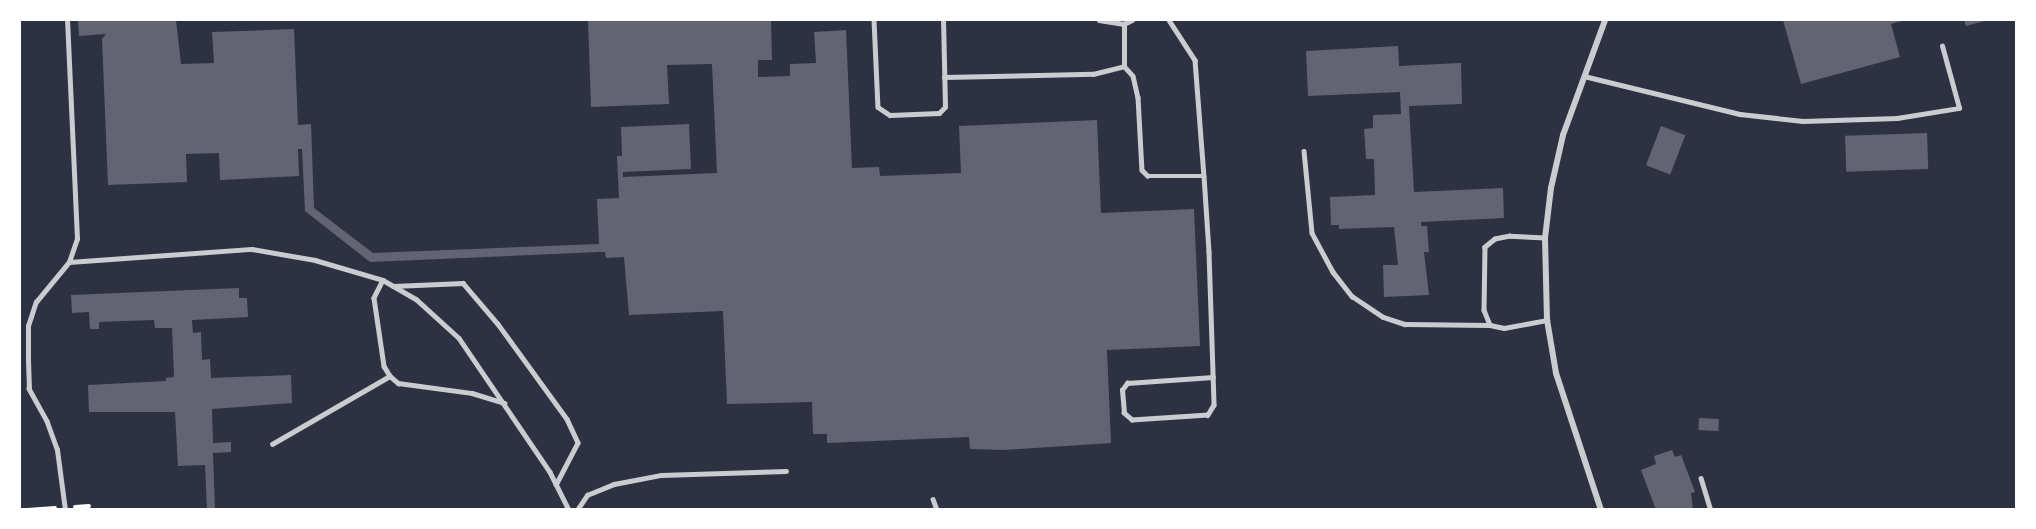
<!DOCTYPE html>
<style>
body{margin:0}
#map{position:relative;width:2036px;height:529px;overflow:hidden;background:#2d3142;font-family:"Nunito Sans",sans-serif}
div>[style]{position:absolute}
.building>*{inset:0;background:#626471;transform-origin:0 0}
.path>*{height:4px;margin:-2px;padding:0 2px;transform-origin:2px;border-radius:2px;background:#fff}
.service>*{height:4.5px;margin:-2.25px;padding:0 2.25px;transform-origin:2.25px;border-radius:2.25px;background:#caccd0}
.minor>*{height:6px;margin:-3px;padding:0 3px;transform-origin:3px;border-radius:3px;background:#caccd0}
span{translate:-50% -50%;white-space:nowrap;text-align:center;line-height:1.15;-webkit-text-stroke:6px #fff;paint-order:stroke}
.frame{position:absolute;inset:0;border:21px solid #fff;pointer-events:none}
</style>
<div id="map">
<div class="building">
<div style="clip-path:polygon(78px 20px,176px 20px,181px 64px,214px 63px,212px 32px,294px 29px,298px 125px,311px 124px,314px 208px,373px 253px,599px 244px,597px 199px,619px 198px,617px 156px,622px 156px,621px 127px,689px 124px,691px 169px,623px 172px,623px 177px,717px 173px,712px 64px,667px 65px,669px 104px,591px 107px,588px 20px,771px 20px,772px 60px,758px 60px,758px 77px,790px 76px,790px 64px,816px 63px,814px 32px,846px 30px,852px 168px,879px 167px,880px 176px,961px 173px,959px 126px,1097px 120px,1101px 213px,1194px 209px,1200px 346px,1107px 350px,1111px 443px,1004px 450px,970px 449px,969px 437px,827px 443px,827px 434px,813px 434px,812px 402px,727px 404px,723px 311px,629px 315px,624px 257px,606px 258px,605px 252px,599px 252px,370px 262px,305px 211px,302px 149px,298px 149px,299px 176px,220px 180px,219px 153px,186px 154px,187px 182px,108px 185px,102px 39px,106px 34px,79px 36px)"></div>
<div style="clip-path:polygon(1783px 20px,1906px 20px,1891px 24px,1900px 57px,1801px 84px)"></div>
<div style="clip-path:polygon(1964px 20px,1988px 20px,1966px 26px)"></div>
<div style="clip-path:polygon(1398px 46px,1399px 66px,1461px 63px,1462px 104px,1409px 106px,1414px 192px,1503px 188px,1504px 218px,1421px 222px,1421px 226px,1427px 226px,1429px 252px,1424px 252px,1429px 295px,1384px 297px,1383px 265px,1398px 265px,1394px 227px,1339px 229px,1339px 225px,1331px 225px,1330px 197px,1375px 195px,1374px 159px,1366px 159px,1364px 129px,1373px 128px,1373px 115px,1401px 114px,1400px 92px,1308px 96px,1306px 51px)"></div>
<div style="left:1661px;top:126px;width:26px;height:42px;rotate:21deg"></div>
<div style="left:1927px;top:133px;width:36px;height:82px;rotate:88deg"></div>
<div style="clip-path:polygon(239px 288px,239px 298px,247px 298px,248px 317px,192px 320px,193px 333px,201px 332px,202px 360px,210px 359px,211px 378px,291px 375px,292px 403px,212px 409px,213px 443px,231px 442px,231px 452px,213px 453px,215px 510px,207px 510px,205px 465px,178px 466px,175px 412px,89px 412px,88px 385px,166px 381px,166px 378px,174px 377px,172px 328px,155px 328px,154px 320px,99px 322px,99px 329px,90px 329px,89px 312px,72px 313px,71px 295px)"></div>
<div style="left:1699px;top:418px;width:20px;height:12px;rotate:3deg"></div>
<div style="clip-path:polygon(1672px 450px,1675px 457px,1681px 455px,1695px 492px,1691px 493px,1693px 510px,1656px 510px,1641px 470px,1656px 464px,1654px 456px)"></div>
</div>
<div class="path">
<div style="left:75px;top:507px;width:14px;rotate:-4deg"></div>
<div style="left:27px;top:510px;width:28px;rotate:-4deg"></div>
</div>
<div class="service">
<div style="left:874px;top:20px;width:87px;rotate:87.4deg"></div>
<div style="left:878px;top:107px;width:14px;rotate:34deg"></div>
<div style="left:890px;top:115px;width:49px;rotate:-2.3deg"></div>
<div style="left:939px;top:113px;width:8px;rotate:-45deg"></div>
<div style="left:945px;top:107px;width:87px;rotate:-91.3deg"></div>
<div style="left:1099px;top:20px;width:25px;rotate:9deg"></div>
<div style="left:1124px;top:24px;width:9px;rotate:-27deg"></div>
<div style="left:1169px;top:20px;width:48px;rotate:57deg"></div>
<div style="left:1195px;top:60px;width:116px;rotate:85.6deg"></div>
<div style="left:1124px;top:66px;width:13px;rotate:48deg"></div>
<div style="left:1133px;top:76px;width:22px;rotate:77deg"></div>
<div style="left:1138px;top:97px;width:73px;rotate:86.9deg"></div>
<div style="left:1142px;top:170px;width:8px;rotate:45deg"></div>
<div style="left:1148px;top:176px;width:56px"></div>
<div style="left:1204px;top:176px;width:76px;rotate:86.2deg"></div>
<div style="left:1209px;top:252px;width:153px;rotate:88.1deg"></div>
<div style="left:1214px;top:405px;width:12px;rotate:121deg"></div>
<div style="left:1208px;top:415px;width:76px;rotate:176.2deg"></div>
<div style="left:1132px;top:420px;width:11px;rotate:-139deg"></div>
<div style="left:1124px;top:413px;width:23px;rotate:-95deg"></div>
<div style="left:1122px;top:390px;width:9px;rotate:-54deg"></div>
<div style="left:1127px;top:383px;width:86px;rotate:-4deg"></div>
<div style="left:1584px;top:76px;width:161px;rotate:13.7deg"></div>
<div style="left:1740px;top:114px;width:63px;rotate:6.3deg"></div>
<div style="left:1803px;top:121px;width:94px;rotate:-1.8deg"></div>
<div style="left:1897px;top:118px;width:63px;rotate:-9.2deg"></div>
<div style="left:1959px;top:108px;width:64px;rotate:-105.3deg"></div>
<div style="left:944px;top:77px;width:149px;rotate:-1.2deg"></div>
<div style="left:1093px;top:74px;width:32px;rotate:-14deg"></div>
<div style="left:1124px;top:66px;width:42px;rotate:-90deg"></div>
<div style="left:1304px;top:151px;width:82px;rotate:84.4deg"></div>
<div style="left:1312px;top:233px;width:44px;rotate:61.7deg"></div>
<div style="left:1333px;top:272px;width:31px;rotate:52deg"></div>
<div style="left:1352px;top:296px;width:37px;rotate:34deg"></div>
<div style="left:1383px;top:317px;width:23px;rotate:18deg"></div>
<div style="left:1405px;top:324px;width:85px;rotate:0.7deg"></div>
<div style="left:1545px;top:238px;width:35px;rotate:-177deg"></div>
<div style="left:1510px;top:236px;width:15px;rotate:169deg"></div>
<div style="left:1495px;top:239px;width:13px;rotate:141deg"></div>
<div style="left:1485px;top:247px;width:63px;rotate:90.9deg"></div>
<div style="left:1484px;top:310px;width:16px;rotate:68deg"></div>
<div style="left:1490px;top:325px;width:14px;rotate:12deg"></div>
<div style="left:1504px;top:328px;width:44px;rotate:-10.5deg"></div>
<div style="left:69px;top:262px;width:183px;rotate:-4.1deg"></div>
<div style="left:252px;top:249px;width:64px;rotate:9.9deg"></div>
<div style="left:315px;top:260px;width:71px;rotate:16.4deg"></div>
<div style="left:383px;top:280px;width:38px;rotate:30deg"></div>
<div style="left:416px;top:299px;width:58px;rotate:42.2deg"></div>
<div style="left:459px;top:338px;width:162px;rotate:55.8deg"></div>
<div style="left:550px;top:472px;width:42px;rotate:63.4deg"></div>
<div style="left:383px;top:280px;width:20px;rotate:117deg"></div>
<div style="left:374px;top:298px;width:69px;rotate:81.6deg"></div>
<div style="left:384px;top:366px;width:12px;rotate:59deg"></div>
<div style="left:390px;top:376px;width:11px;rotate:41deg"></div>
<div style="left:398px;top:383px;width:75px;rotate:7.7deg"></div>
<div style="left:472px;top:393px;width:34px;rotate:17deg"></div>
<div style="left:393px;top:286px;width:70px;rotate:-2.5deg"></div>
<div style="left:463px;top:283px;width:54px;rotate:49.5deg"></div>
<div style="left:498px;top:324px;width:117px;rotate:54deg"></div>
<div style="left:567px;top:419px;width:26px;rotate:65deg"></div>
<div style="left:578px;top:443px;width:47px;rotate:117.6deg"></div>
<div style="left:272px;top:444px;width:136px;rotate:-30deg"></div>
<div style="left:1701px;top:478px;width:34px;rotate:73deg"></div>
<div style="left:933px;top:499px;width:12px;rotate:70deg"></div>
<div style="left:65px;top:510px;width:61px;rotate:-97.6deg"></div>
<div style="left:57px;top:450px;width:30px;rotate:-110deg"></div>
<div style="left:47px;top:422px;width:38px;rotate:-119deg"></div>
<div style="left:29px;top:389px;width:28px;rotate:-92deg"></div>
<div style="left:28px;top:361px;width:35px;rotate:-90deg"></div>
<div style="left:28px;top:326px;width:25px;rotate:-72deg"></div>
<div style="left:36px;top:302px;width:52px;rotate:-50.5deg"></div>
<div style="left:69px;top:262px;width:24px;rotate:-71deg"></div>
<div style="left:77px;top:239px;width:219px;rotate:-92.6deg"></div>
<div style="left:577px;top:510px;width:18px;rotate:-56deg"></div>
<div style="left:587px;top:495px;width:29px;rotate:-22deg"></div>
<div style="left:614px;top:484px;width:48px;rotate:-10.8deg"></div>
<div style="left:661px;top:475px;width:125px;rotate:-1.8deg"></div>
</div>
<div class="minor">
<div style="left:1601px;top:510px;width:144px;rotate:-108.2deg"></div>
<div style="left:1556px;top:373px;width:54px;rotate:-99.6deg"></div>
<div style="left:1547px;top:320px;width:82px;rotate:-91.4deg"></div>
<div style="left:1545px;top:238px;width:50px;rotate:-83.2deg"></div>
<div style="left:1551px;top:188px;width:54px;rotate:-77.2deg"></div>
<div style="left:1563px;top:135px;width:122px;rotate:-69.9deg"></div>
</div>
<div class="frame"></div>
</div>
